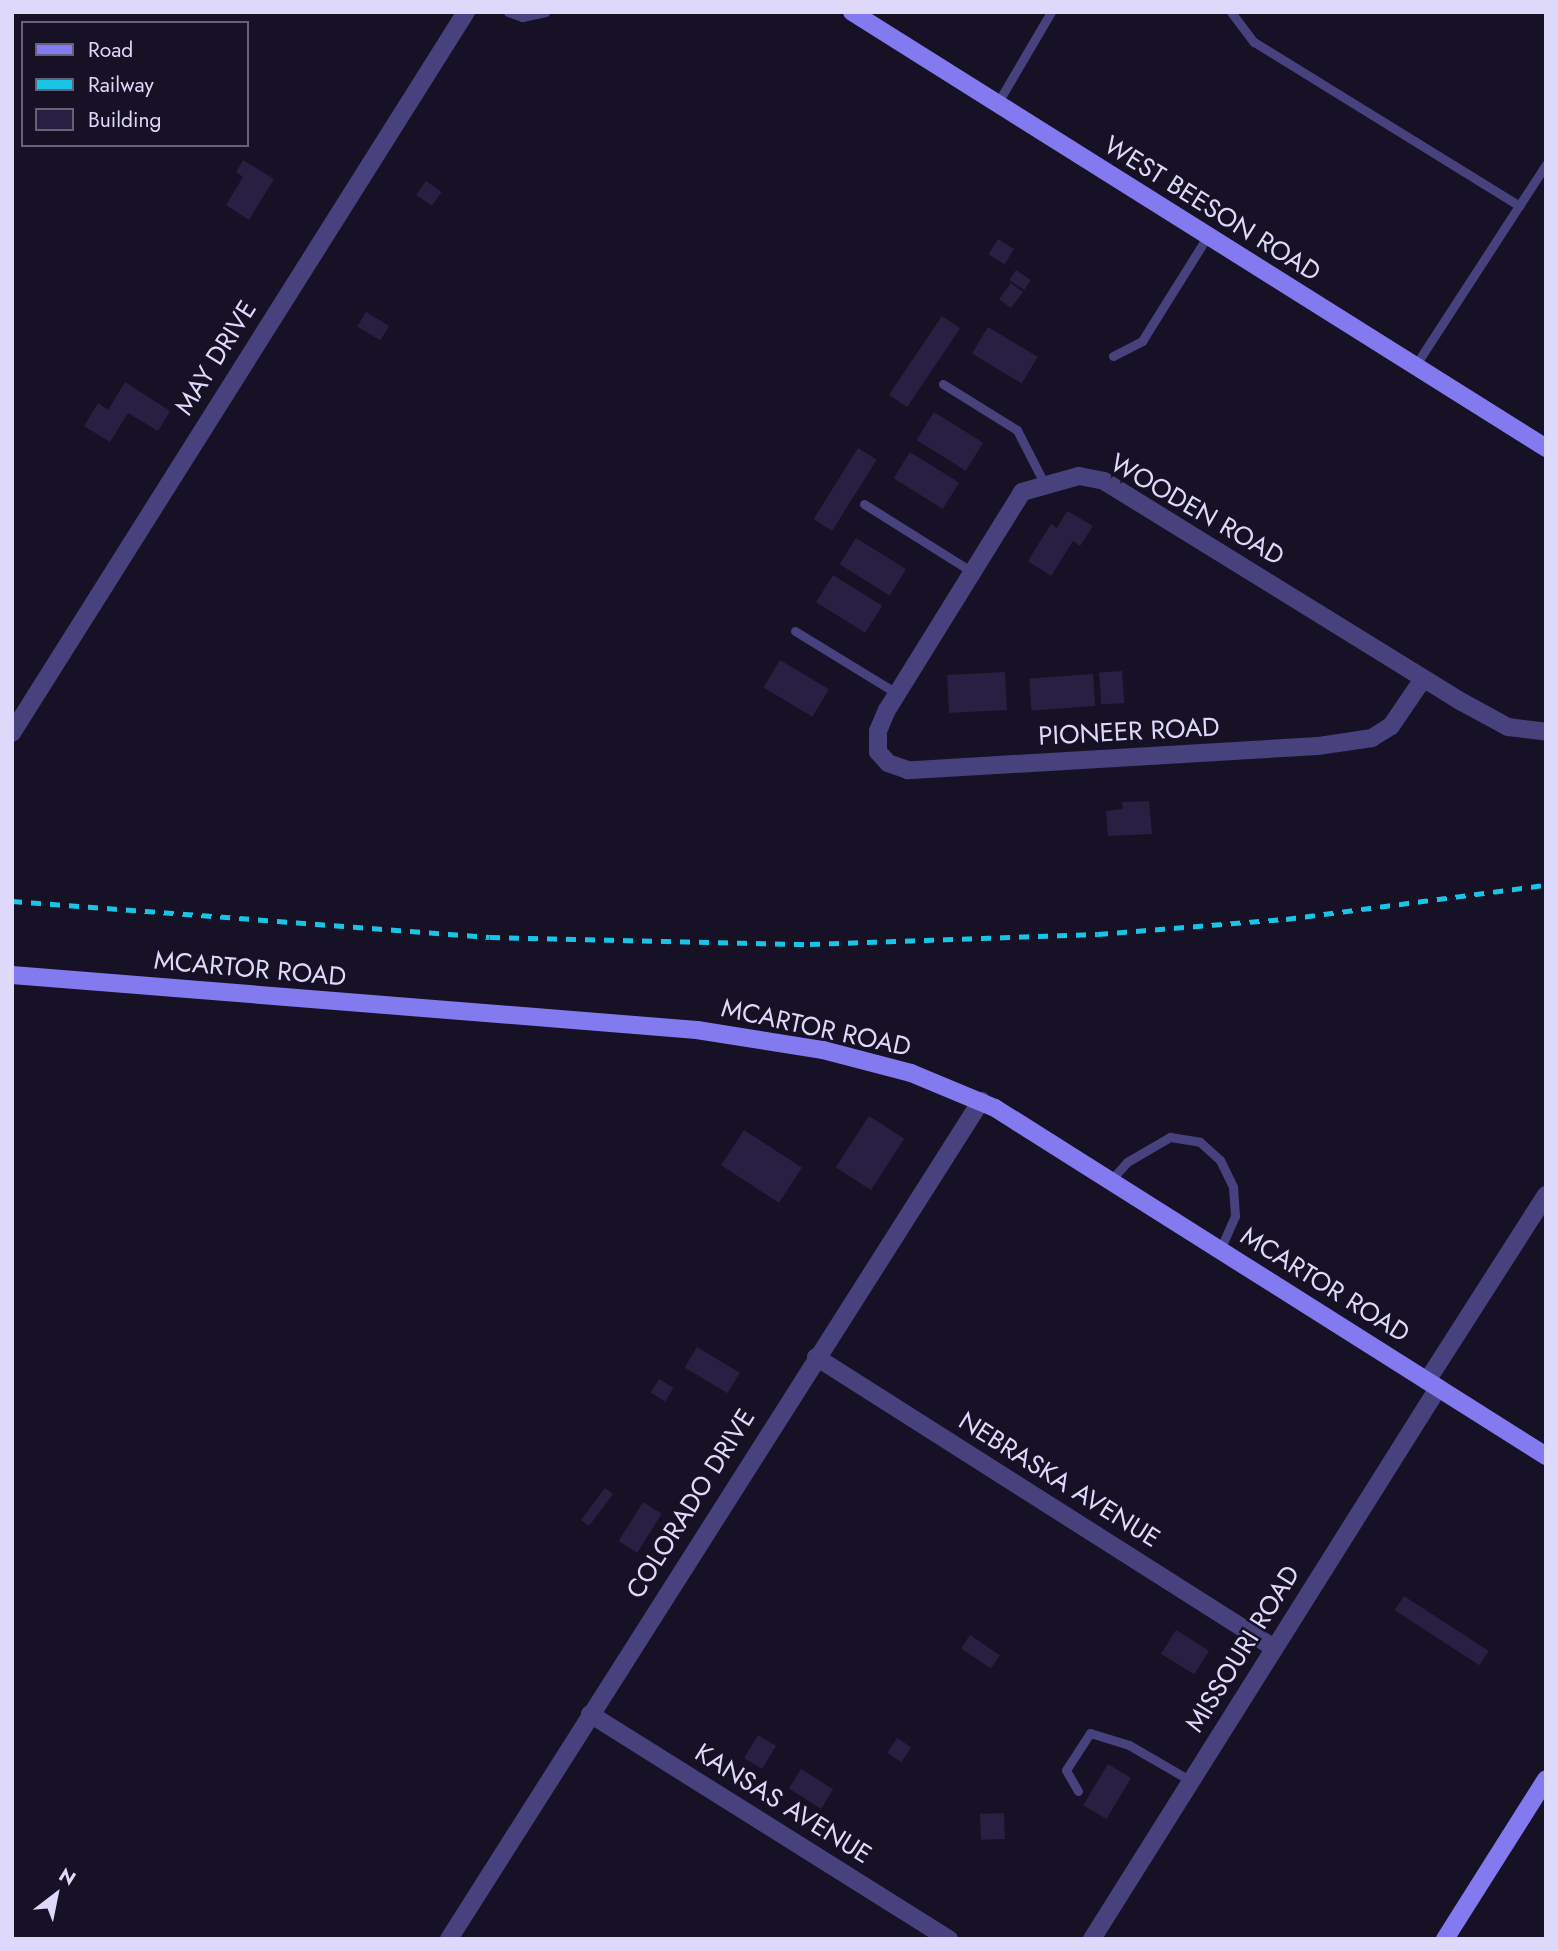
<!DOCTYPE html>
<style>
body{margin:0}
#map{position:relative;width:1558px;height:1951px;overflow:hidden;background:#161124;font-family:Jost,sans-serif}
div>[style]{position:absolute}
.building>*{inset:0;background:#291f43;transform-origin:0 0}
.lane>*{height:9px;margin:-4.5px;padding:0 4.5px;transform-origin:4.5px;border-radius:4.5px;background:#47417e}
.street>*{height:18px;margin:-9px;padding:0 9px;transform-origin:9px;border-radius:9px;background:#47417e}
.secondary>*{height:18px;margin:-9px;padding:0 9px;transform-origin:9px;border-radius:9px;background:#847af0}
.rail>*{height:5px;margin-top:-2.5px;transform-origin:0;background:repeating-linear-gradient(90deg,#19c5e6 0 10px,transparent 0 19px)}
span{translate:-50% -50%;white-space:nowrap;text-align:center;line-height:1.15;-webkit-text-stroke:5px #161124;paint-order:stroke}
.street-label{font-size:26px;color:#ded8fb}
.frame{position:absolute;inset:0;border:14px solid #ded8fb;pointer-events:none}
.legend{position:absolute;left:21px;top:21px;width:228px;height:126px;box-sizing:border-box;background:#161124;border:2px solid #66617a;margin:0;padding:9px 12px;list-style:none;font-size:21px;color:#ded8fb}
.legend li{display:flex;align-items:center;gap:14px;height:35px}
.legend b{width:35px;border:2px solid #66617a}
.north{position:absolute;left:21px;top:1860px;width:70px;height:70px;-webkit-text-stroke:5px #161124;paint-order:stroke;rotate:32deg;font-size:19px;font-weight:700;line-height:28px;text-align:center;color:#ded8fb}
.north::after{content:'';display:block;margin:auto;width:24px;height:32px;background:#ded8fb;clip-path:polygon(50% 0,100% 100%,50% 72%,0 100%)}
</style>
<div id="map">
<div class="building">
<div style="clip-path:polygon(243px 160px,274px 179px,249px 220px,226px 205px,243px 177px,236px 172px)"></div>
<div style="left:426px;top:181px;width:19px;height:17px;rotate:35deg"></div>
<div style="left:998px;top:239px;width:19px;height:18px;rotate:32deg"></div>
<div style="left:1016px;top:270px;width:18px;height:12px;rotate:34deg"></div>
<div style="left:1011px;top:283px;width:15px;height:20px;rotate:37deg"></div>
<div style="left:366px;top:312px;width:27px;height:17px;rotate:31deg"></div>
<div style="left:942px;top:316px;width:22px;height:95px;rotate:34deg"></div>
<div style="left:988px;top:327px;width:58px;height:31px;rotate:31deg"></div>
<div style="clip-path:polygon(125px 382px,170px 411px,158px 431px,128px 413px,110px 442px,84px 426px,98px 403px,108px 410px)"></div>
<div style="left:934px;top:412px;width:58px;height:33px;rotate:32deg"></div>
<div style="left:858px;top:448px;width:22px;height:84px;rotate:32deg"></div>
<div style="left:910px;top:452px;width:58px;height:31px;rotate:32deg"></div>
<div style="clip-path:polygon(1067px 511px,1093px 526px,1080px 546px,1073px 541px,1051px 576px,1028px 561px,1051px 524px,1057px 528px)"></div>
<div style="left:856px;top:538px;width:59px;height:31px;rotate:32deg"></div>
<div style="left:833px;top:575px;width:58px;height:32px;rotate:32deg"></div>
<div style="left:780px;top:660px;width:57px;height:32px;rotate:31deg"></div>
<div style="left:1122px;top:671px;width:32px;height:23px;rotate:86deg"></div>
<div style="left:1005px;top:672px;width:38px;height:58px;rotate:87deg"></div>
<div style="left:1093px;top:674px;width:32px;height:64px;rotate:86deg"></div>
<div style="clip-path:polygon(1149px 801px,1152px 834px,1108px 836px,1106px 811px,1123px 809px,1122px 802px)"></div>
<div style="left:869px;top:1116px;width:42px;height:61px;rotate:33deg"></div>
<div style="left:744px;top:1130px;width:69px;height:42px;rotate:33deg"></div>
<div style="left:697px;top:1347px;width:50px;height:24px;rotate:31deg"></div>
<div style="left:659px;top:1379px;width:17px;height:16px;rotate:31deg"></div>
<div style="left:605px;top:1488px;width:10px;height:40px;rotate:37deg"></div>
<div style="left:643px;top:1502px;width:22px;height:46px;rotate:32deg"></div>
<div style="left:1404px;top:1596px;width:101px;height:17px;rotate:33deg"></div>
<div style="left:1176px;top:1630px;width:39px;height:28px;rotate:32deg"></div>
<div style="left:970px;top:1635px;width:36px;height:16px;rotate:34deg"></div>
<div style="left:758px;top:1735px;width:21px;height:27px;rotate:31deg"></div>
<div style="left:897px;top:1738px;width:17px;height:18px;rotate:33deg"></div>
<div style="left:1108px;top:1764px;width:27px;height:48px;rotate:31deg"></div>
<div style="left:801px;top:1769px;width:38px;height:23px;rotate:32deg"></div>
<div style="left:1004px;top:1813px;width:26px;height:24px;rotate:88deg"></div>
</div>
<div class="lane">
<div style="left:508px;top:12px;width:15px;rotate:20deg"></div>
<div style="left:522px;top:17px;width:24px;rotate:-12deg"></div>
<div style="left:1231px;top:12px;width:38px;rotate:53deg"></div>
<div style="left:1254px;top:42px;width:312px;rotate:31.7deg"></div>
<div style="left:997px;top:104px;width:107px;rotate:-59.6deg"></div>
<div style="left:1113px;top:356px;width:33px;rotate:-27deg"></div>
<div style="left:1142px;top:341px;width:123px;rotate:-58deg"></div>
<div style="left:1415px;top:366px;width:241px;rotate:-57deg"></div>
<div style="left:943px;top:384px;width:87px;rotate:31.9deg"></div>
<div style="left:1017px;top:430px;width:59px;rotate:63deg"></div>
<div style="left:864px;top:504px;width:126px;rotate:32.1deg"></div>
<div style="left:795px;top:631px;width:119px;rotate:31.5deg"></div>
<div style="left:1110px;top:1181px;width:25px;rotate:-48deg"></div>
<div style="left:1127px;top:1162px;width:50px;rotate:-30.2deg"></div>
<div style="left:1170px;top:1137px;width:30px;rotate:9deg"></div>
<div style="left:1200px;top:1142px;width:27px;rotate:42deg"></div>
<div style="left:1220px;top:1160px;width:30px;rotate:64deg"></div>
<div style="left:1233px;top:1187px;width:29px;rotate:86deg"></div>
<div style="left:1235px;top:1216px;width:37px;rotate:114deg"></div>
<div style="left:1078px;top:1791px;width:24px;rotate:-120deg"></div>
<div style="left:1066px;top:1770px;width:44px;rotate:-57deg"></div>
<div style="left:1090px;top:1733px;width:41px;rotate:17.1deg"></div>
<div style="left:1129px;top:1745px;width:72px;rotate:30.1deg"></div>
</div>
<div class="street">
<div style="left:1423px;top:679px;width:57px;rotate:124.2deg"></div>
<div style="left:1391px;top:726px;width:22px;rotate:148deg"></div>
<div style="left:1372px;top:738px;width:55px;rotate:171.6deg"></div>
<div style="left:1318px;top:746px;width:411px;rotate:176.6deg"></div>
<div style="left:908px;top:770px;width:21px;rotate:-161deg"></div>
<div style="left:888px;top:763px;width:15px;rotate:-132deg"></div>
<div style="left:878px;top:752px;width:21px;rotate:-90deg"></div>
<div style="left:878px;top:731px;width:23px;rotate:-67deg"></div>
<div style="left:887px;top:710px;width:256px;rotate:-58.2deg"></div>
<div style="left:1022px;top:492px;width:59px;rotate:-15.7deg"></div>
<div style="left:1079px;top:476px;width:25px;rotate:11deg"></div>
<div style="left:1104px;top:481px;width:421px;rotate:31.7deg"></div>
<div style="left:1462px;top:702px;width:52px;rotate:28.5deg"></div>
<div style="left:1508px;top:727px;width:38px;rotate:7deg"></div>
<div style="left:12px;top:733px;width:852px;rotate:-57.8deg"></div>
<div style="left:816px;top:1357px;width:543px;rotate:32.43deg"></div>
<div style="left:1427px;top:1381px;width:221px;rotate:-57.4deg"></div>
<div style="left:590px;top:1714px;width:424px;rotate:32.1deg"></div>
<div style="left:449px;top:1939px;width:993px;rotate:-57.59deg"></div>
<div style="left:1092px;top:1939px;width:651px;rotate:-57.87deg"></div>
</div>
<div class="secondary">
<div style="left:852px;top:12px;width:820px;rotate:32.14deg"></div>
<div style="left:12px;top:975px;width:687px;rotate:4.59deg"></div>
<div style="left:697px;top:1030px;width:128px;rotate:9deg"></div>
<div style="left:823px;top:1050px;width:91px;rotate:14.6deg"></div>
<div style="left:911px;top:1073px;width:91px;rotate:22.6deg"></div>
<div style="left:995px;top:1108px;width:652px;rotate:32.28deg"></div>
<div style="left:1445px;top:1939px;width:189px;rotate:-57.7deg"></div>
</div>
<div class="rail">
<div style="left:12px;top:901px;width:479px;rotate:4.3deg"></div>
<div style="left:490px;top:937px;width:320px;rotate:1.3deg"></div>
<div style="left:810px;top:944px;width:288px;rotate:-2deg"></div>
<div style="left:1098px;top:934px;width:189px;rotate:-4.6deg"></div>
<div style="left:1286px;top:919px;width:262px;rotate:-7.5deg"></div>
</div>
<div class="street-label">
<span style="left:1212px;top:209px;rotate:32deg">WEST BEESON ROAD</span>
<span style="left:216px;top:358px;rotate:-58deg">MAY DRIVE</span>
<span style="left:1197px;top:510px;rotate:30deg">WOODEN ROAD</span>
<span style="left:1129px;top:732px;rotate:-3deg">PIONEER ROAD</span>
<span style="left:250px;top:969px;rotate:5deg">MCARTOR ROAD</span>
<span style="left:816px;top:1028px;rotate:12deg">MCARTOR ROAD</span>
<span style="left:1325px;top:1285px;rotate:32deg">MCARTOR ROAD</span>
<span style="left:1059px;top:1480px;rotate:32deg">NEBRASKA AVENUE</span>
<span style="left:691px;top:1504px;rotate:-58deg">COLORADO DRIVE</span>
<span style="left:1243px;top:1649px;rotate:-58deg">MISSOURI ROAD</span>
<span style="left:783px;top:1804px;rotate:32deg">KANSAS AVENUE</span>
</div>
<div class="frame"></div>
<ul class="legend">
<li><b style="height:9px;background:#847af0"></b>Road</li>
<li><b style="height:9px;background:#19c5e6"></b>Railway</li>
<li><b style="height:19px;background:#291f43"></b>Building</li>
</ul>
<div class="north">N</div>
</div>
